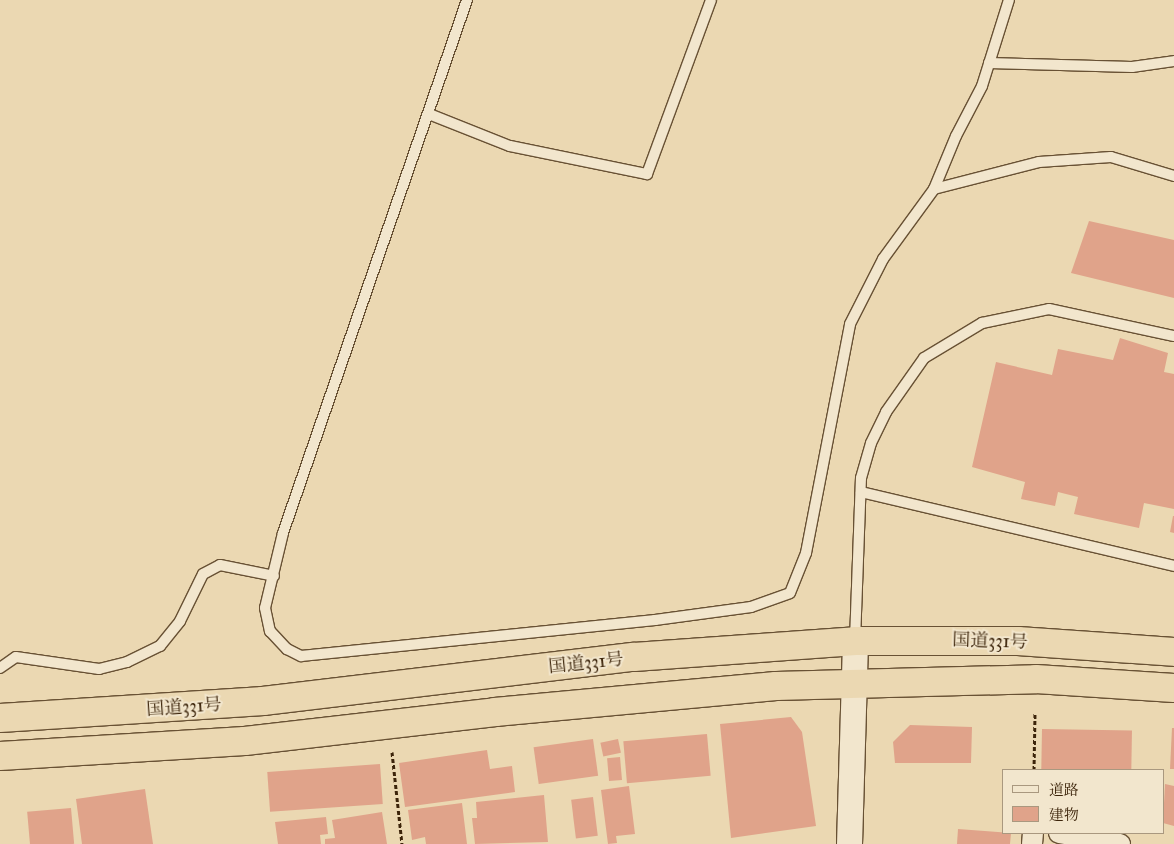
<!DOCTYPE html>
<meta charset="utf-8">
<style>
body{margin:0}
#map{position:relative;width:1174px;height:844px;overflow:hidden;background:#ebd8b2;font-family:"IM FELL Great Primer","Noto Serif JP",serif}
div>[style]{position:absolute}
.building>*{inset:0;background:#e0a38a;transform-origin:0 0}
.path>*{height:3px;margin-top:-1.5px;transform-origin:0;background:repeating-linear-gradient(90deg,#3c240a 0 4px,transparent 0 6.5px)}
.roads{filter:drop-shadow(1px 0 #685134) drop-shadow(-1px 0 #685134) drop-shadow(0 1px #685134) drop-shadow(0 -1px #685134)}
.service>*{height:10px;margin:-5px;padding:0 5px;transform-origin:5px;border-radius:5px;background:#f2e6cd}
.minor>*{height:20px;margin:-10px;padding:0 10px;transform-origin:10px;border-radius:10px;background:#f2e6cd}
.tertiary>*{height:25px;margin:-12.5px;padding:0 12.5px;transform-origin:12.5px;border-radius:12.5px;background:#f2e6cd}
.trunk>*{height:28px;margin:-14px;padding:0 14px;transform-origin:14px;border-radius:14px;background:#ebd8b2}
span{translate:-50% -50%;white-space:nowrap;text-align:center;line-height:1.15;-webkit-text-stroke:4px #f2e6cd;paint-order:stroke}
.street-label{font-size:18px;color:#3c240a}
.legend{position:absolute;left:1002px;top:769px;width:162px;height:65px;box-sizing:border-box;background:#f2e6cd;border:1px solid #a9987f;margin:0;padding:6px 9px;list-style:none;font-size:15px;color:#3c240a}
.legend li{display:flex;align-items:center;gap:10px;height:25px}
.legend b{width:25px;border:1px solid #a9987f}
</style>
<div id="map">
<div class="building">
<div style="clip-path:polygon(1089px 221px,1174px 240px,1174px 298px,1071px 273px)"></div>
<div style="clip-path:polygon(1120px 338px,1168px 353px,1164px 372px,1174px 374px,1174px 509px,1144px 503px,1139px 528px,1074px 514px,1078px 497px,1058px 492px,1055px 506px,1021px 499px,1025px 482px,972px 467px,996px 362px,1052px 375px,1058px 349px,1113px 360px)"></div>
<div style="clip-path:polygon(1173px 516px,1174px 516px,1174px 533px,1170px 532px)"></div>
<div style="clip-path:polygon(791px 717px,802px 732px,816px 826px,731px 838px,720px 724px)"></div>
<div style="clip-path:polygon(910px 725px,972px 727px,971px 763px,895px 763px,893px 742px)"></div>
<div style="clip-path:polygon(1172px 728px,1174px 728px,1174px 769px,1170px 769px)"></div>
<div style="left:1042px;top:729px;width:90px;height:41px;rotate:1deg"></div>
<div style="left:707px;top:734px;width:42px;height:84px;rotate:85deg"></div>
<div style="left:593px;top:739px;width:37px;height:60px;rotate:82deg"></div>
<div style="left:618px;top:739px;width:14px;height:18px;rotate:78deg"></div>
<div style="clip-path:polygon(487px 750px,490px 769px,512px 766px,515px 792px,405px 807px,399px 763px)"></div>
<div style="left:620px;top:757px;width:23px;height:13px;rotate:85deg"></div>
<div style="left:380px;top:764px;width:40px;height:113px;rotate:86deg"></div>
<div style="clip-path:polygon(1165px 784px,1174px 786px,1174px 826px,1163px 823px)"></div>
<div style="clip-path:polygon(629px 786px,635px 834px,616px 836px,617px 843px,608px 844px,601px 790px)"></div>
<div style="clip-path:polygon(145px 789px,153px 844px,82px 844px,76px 799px)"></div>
<div style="clip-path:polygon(544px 795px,548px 842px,475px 844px,472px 818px,477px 818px,476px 802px)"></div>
<div style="left:593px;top:797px;width:39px;height:22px;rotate:83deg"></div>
<div style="clip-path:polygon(462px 803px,467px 844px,426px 844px,425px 837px,412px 840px,408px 810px)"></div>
<div style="left:71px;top:808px;width:36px;height:44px;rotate:85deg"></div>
<div style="clip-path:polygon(382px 812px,387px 844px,325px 844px,325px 839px,335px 838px,332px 820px)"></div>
<div style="clip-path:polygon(326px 817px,328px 834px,320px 835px,321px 844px,278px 844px,275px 822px)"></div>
<div style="clip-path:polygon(958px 829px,1011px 833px,1010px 844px,957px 844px)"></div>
</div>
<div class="path">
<div style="left:392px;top:752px;width:93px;rotate:83.8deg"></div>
<div style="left:1034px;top:770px;width:58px;rotate:-89deg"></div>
</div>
<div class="roads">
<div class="service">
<div style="left:467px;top:0;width:564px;rotate:109.05deg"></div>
<div style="left:283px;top:533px;width:77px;rotate:103.5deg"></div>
<div style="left:265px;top:608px;width:24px;rotate:78deg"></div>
<div style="left:270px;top:631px;width:25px;rotate:47deg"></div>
<div style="left:287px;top:649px;width:16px;rotate:27deg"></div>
<div style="left:301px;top:656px;width:356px;rotate:-5.8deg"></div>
<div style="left:655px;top:620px;width:97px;rotate:-7.7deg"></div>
<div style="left:751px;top:607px;width:41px;rotate:-19.7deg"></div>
<div style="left:790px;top:593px;width:43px;rotate:-68.2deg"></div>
<div style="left:806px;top:553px;width:233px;rotate:-79.1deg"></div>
<div style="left:850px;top:324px;width:73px;rotate:-63.1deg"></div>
<div style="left:883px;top:259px;width:87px;rotate:-53.9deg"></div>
<div style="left:934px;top:189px;width:57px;rotate:-67.5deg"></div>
<div style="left:956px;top:136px;width:56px;rotate:-62.5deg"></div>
<div style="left:982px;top:86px;width:90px;rotate:-72.6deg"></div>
<div style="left:989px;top:63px;width:143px;rotate:1.6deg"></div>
<div style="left:1132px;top:67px;width:42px;rotate:-8.1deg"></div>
<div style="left:429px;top:114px;width:87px;rotate:21.6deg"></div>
<div style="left:510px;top:146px;width:140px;rotate:11.6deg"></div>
<div style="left:647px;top:174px;width:185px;rotate:-69.8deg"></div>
<div style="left:934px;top:189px;width:108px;rotate:-14.4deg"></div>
<div style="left:1039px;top:162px;width:72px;rotate:-4deg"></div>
<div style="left:1111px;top:157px;width:66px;rotate:16.8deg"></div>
<div style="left:861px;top:492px;width:322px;rotate:13.3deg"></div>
<div style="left:855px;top:641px;width:163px;rotate:-87.9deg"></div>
<div style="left:861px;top:478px;width:36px;rotate:-74deg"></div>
<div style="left:871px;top:443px;width:34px;rotate:-64deg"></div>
<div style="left:886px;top:412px;width:66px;rotate:-54.9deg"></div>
<div style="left:924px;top:358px;width:68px;rotate:-31.1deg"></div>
<div style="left:982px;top:323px;width:68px;rotate:-11.8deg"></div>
<div style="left:1049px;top:309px;width:128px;rotate:12.2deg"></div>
<div style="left:0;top:668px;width:19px;rotate:-35deg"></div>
<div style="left:16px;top:657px;width:84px;rotate:8.2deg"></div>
<div style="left:99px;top:669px;width:29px;rotate:-14deg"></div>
<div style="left:127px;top:662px;width:37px;rotate:-26deg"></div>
<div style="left:160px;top:646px;width:32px;rotate:-51deg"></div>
<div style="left:180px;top:621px;width:52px;rotate:-63.9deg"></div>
<div style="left:203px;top:574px;width:19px;rotate:-28deg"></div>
<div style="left:220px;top:565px;width:55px;rotate:11.5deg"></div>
</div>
<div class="minor">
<div style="left:1059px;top:833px;width:62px;rotate:10.2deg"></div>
<div style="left:1032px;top:844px;width:11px;rotate:-85deg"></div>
</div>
<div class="tertiary">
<div style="left:849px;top:844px;width:203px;rotate:-88.3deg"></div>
</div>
<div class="trunk">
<div style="left:0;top:718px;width:264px;rotate:-3.7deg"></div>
<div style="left:263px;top:701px;width:374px;rotate:-6.8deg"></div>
<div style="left:634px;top:657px;width:222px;rotate:-4.1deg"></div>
<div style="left:855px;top:641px;width:163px"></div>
<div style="left:1018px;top:641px;width:156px;rotate:4deg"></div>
<div style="left:0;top:756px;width:245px;rotate:-3.5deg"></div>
<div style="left:245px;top:741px;width:252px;rotate:-6.6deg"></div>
<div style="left:495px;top:712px;width:282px;rotate:-5.3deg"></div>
<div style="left:776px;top:686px;width:260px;rotate:-1.5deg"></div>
<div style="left:1036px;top:679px;width:138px;rotate:3.7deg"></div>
</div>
</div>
<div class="street-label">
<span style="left:990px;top:641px;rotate:2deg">国道331号</span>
<span style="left:586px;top:663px;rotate:-6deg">国道331号</span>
<span style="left:184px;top:707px;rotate:-4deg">国道331号</span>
</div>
<ul class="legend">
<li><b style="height:6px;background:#f2e6cd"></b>道路</li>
<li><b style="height:14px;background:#e0a38a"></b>建物</li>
</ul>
</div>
